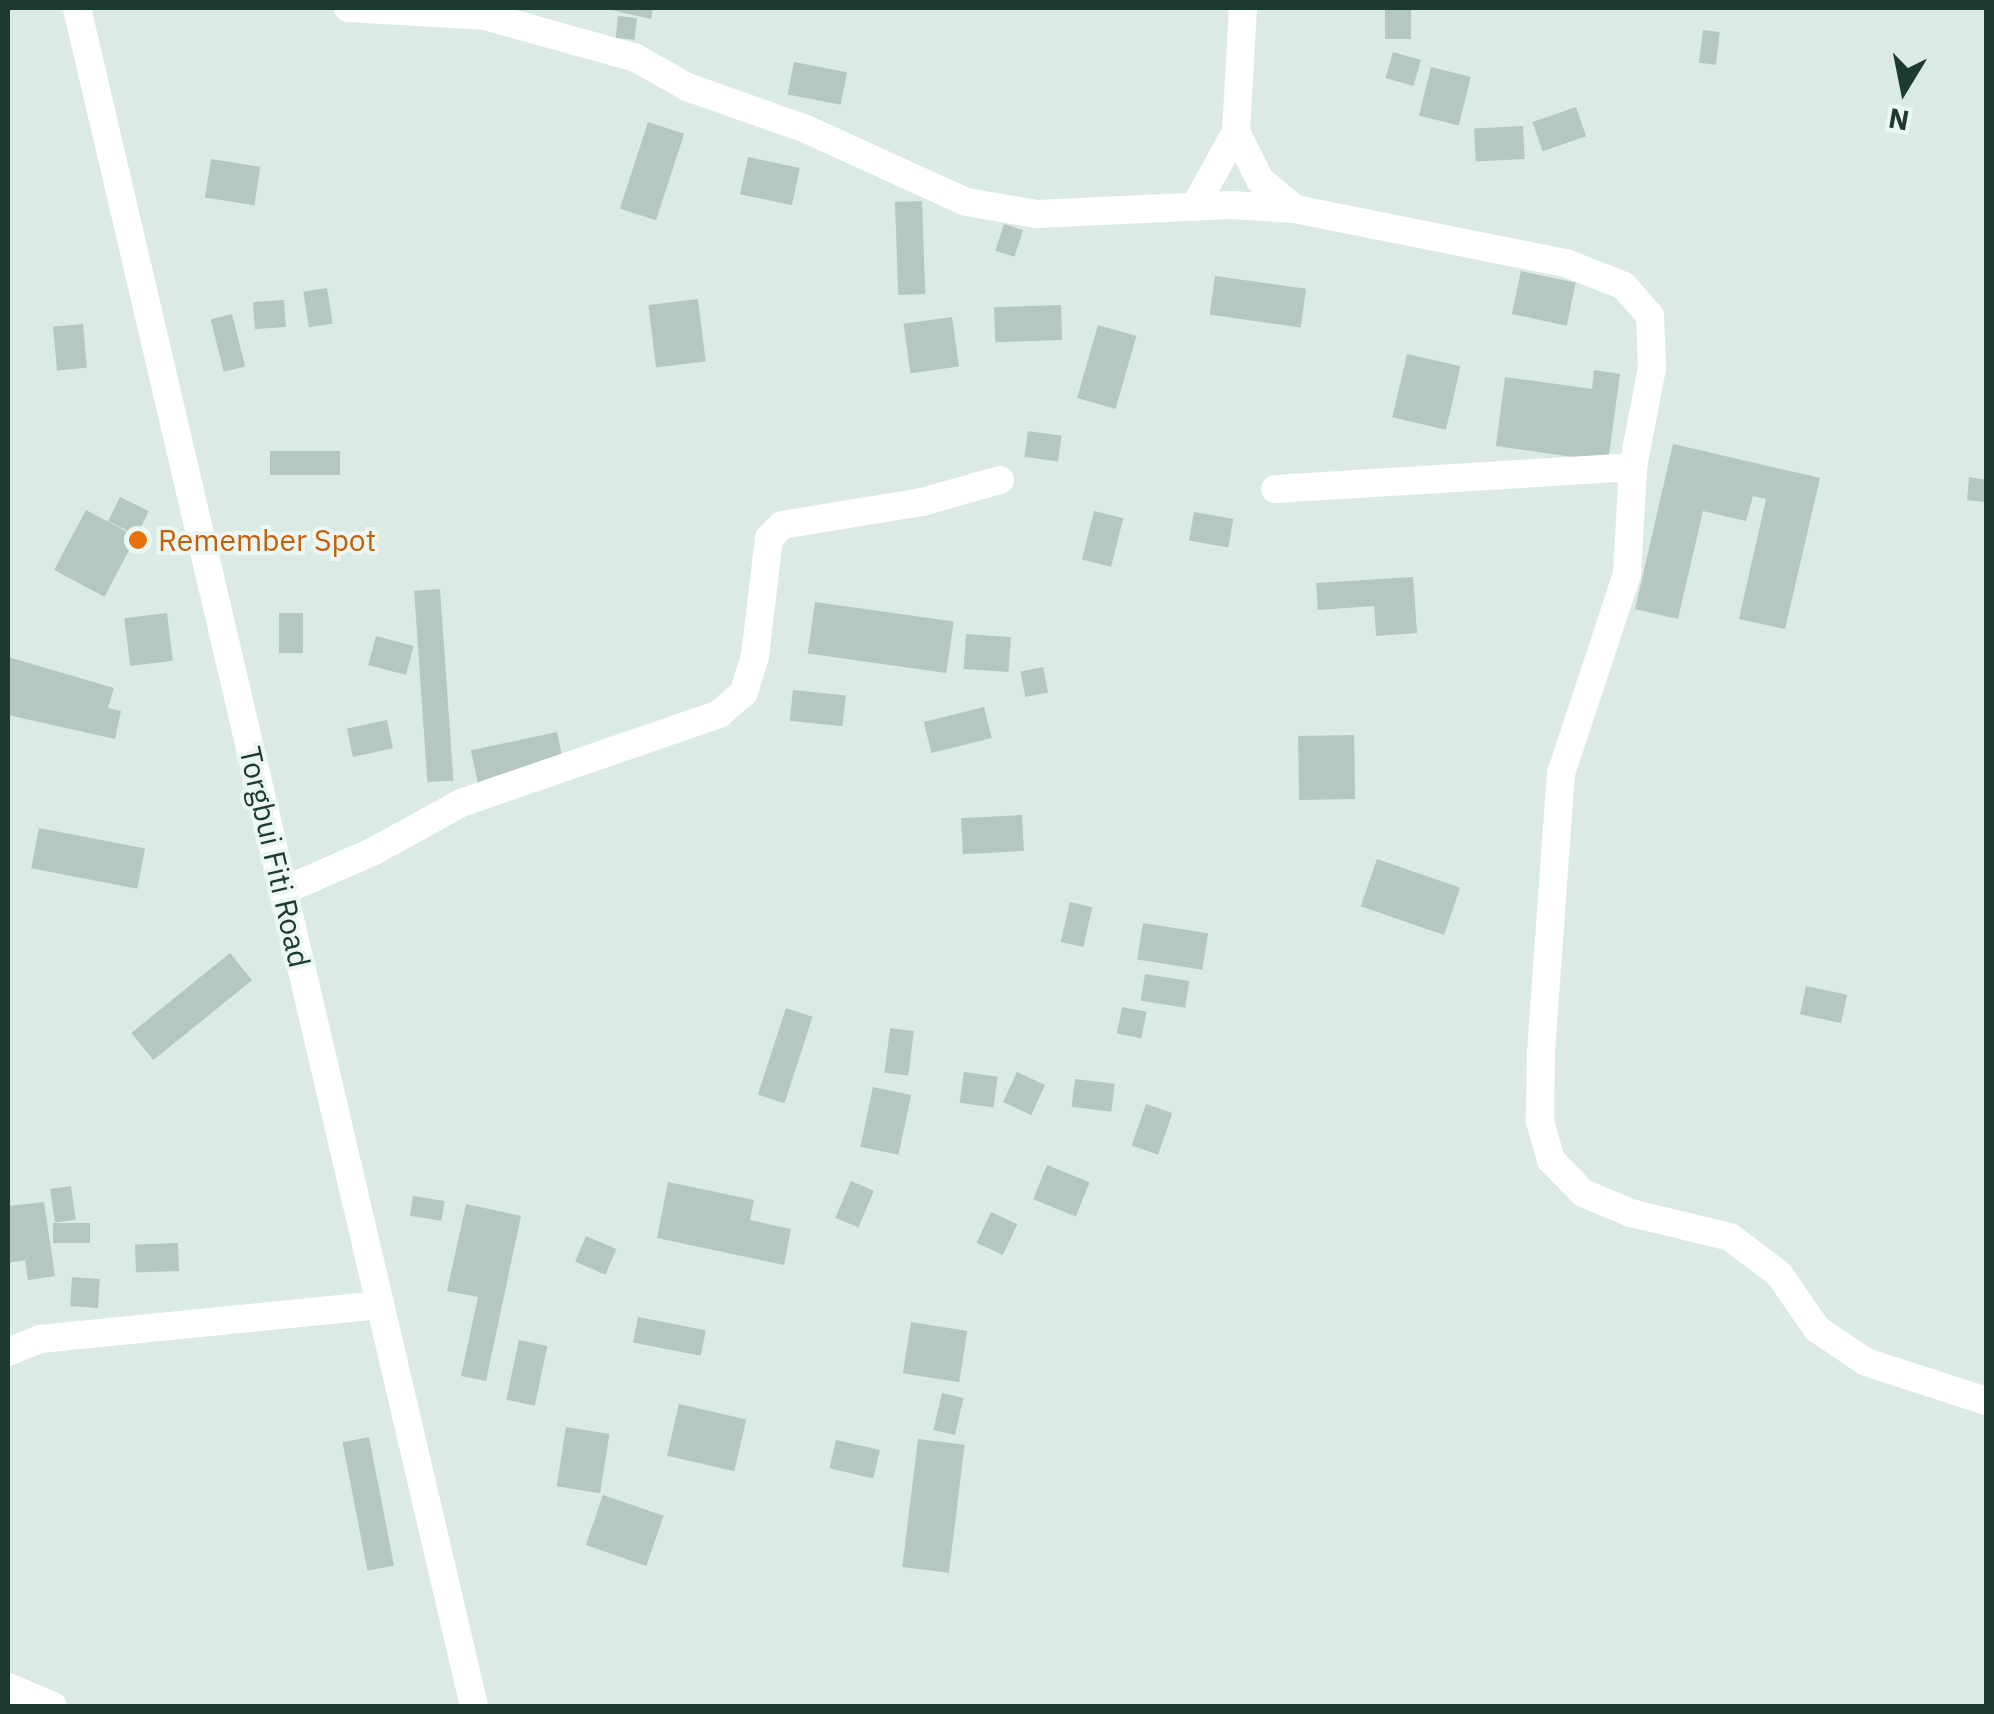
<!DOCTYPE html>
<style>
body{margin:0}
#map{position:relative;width:1994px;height:1714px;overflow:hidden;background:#dceae4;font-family:"IBM Plex Sans",sans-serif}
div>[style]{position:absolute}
.building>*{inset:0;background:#b4c7c0;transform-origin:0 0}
.minor>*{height:28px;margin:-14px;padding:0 14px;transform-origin:14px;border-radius:14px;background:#fff}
.dots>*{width:28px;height:28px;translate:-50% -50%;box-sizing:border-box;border:5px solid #ecf6f2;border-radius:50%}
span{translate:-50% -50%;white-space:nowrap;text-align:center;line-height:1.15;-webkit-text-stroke:8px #ecf6f2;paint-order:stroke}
.food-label{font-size:30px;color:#c56008}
.left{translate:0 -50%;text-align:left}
.street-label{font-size:30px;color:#1d3a32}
.frame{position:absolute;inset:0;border:10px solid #1d3a32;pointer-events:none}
.north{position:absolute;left:1854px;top:40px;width:100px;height:100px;-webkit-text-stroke:8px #ecf6f2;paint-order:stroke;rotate:190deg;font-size:28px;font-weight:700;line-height:40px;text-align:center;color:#1d3a32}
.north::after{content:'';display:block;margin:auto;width:35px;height:45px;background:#1d3a32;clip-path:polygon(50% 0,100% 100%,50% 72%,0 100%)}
</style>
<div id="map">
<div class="building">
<div style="clip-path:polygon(603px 8px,653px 8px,651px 19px)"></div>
<div style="left:1385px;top:8px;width:26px;height:31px"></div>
<div style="left:618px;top:16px;width:19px;height:22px;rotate:6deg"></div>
<div style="left:1703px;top:30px;width:17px;height:33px;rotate:7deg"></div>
<div style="left:1393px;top:52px;width:29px;height:27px;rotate:16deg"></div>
<div style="left:794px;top:62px;width:54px;height:33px;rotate:11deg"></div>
<div style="left:1431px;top:67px;width:41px;height:50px;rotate:14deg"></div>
<div style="left:1576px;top:107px;width:31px;height:46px;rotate:71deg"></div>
<div style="left:648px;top:122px;width:38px;height:91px;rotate:18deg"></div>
<div style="left:1523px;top:126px;width:33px;height:49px;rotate:87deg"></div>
<div style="left:748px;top:157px;width:53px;height:38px;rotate:12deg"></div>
<div style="left:211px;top:159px;width:50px;height:39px;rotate:9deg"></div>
<div style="left:922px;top:201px;width:93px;height:27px;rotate:88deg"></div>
<div style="left:1004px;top:224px;width:20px;height:28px;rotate:18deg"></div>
<div style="left:1521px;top:271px;width:56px;height:44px;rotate:12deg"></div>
<div style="left:1215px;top:276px;width:92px;height:39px;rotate:8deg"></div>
<div style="left:327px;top:288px;width:36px;height:24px;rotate:81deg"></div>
<div style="left:698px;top:299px;width:63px;height:50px;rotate:83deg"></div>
<div style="left:284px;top:300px;width:27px;height:31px;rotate:86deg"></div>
<div style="left:1061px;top:305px;width:35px;height:67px;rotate:88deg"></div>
<div style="left:232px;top:314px;width:54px;height:22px;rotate:76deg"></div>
<div style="left:952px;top:317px;width:50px;height:49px;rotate:82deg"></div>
<div style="left:83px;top:324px;width:44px;height:30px;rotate:85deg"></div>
<div style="left:1098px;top:325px;width:40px;height:76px;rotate:16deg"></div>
<div style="left:1407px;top:354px;width:55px;height:65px;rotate:13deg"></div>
<div style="clip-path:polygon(1594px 370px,1620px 374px,1608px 462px,1496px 446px,1505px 377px,1592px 389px)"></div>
<div style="left:1028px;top:431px;width:34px;height:26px;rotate:8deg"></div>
<div style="clip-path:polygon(1673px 444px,1820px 478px,1785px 629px,1739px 619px,1766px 499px,1753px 496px,1746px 521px,1703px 511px,1678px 619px,1635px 609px)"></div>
<div style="left:270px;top:451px;width:70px;height:24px"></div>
<div style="clip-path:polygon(1969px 477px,1986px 480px,1986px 502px,1967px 500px)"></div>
<div style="left:120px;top:497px;width:32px;height:27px;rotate:26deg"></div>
<div style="left:86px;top:510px;width:57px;height:68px;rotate:28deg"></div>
<div style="left:1094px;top:511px;width:30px;height:50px;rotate:14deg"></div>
<div style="left:1194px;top:512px;width:40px;height:29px;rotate:10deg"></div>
<div style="clip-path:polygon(1413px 577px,1417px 633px,1376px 636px,1374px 606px,1318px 610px,1316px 583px)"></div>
<div style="left:440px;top:589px;width:192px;height:26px;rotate:86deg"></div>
<div style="left:815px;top:602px;width:140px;height:52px;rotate:8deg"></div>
<div style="left:167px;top:613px;width:48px;height:43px;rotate:83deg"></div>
<div style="left:279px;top:613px;width:24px;height:40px"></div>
<div style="left:966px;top:634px;width:45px;height:35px;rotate:4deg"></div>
<div style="left:376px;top:636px;width:39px;height:30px;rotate:15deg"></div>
<div style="clip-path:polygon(8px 657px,114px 688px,108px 708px,121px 711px,115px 739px,8px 715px)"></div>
<div style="left:1043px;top:667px;width:26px;height:23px;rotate:79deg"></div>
<div style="left:793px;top:690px;width:53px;height:31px;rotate:6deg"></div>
<div style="left:984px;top:707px;width:32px;height:62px;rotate:76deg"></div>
<div style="left:387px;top:720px;width:29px;height:41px;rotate:78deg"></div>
<div style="left:557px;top:732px;width:33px;height:88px;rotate:78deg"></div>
<div style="left:1354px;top:735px;width:64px;height:56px;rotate:89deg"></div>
<div style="left:1022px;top:815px;width:36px;height:61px;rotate:87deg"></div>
<div style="left:39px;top:828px;width:108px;height:41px;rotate:11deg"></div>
<div style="left:1377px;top:859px;width:88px;height:50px;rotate:19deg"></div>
<div style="left:1070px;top:902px;width:23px;height:41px;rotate:13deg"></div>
<div style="left:1143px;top:923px;width:66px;height:37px;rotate:9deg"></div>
<div style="left:230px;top:953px;width:35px;height:127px;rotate:51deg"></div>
<div style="left:1145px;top:974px;width:45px;height:27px;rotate:9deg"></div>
<div style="left:1806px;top:986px;width:42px;height:29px;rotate:12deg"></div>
<div style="left:1122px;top:1007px;width:25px;height:27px;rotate:11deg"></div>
<div style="left:786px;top:1008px;width:28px;height:91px;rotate:18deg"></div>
<div style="left:890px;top:1028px;width:24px;height:45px;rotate:7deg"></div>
<div style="left:964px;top:1072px;width:34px;height:31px;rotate:8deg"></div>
<div style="left:1017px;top:1072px;width:31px;height:33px;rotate:25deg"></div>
<div style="left:1075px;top:1079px;width:40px;height:28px;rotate:7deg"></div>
<div style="left:873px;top:1087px;width:39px;height:61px;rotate:12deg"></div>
<div style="left:1146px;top:1104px;width:28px;height:44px;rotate:19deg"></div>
<div style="left:1047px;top:1165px;width:46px;height:37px;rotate:22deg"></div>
<div style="left:851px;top:1181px;width:25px;height:40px;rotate:23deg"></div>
<div style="clip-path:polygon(668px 1182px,754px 1200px,750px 1220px,791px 1229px,784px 1265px,657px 1238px)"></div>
<div style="left:71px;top:1186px;width:34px;height:21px;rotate:82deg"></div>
<div style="left:413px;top:1196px;width:32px;height:20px;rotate:9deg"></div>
<div style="clip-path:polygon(44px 1202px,55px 1276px,28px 1280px,25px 1260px,8px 1263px,8px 1206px)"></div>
<div style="clip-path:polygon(466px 1204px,521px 1216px,486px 1381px,461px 1376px,478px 1297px,447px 1291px)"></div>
<div style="left:991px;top:1212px;width:29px;height:34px;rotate:25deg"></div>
<div style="left:90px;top:1223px;width:20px;height:37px;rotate:90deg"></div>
<div style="left:586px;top:1236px;width:33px;height:28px;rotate:23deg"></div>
<div style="left:178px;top:1243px;width:28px;height:43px;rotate:88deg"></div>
<div style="left:72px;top:1277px;width:28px;height:29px;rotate:4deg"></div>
<div style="left:638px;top:1317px;width:69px;height:26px;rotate:11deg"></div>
<div style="left:911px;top:1322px;width:57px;height:52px;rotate:9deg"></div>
<div style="left:519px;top:1340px;width:29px;height:61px;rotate:12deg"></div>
<div style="left:942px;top:1393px;width:22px;height:38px;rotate:13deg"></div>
<div style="left:679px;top:1404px;width:69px;height:53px;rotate:13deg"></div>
<div style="left:566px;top:1427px;width:44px;height:60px;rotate:9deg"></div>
<div style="left:369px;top:1437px;width:131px;height:27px;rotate:79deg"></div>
<div style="left:918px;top:1439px;width:47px;height:129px;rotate:7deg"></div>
<div style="left:836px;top:1440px;width:45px;height:29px;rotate:13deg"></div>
<div style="left:603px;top:1495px;width:64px;height:53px;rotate:19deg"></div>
</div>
<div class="minor">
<div style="left:77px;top:8px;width:1744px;rotate:76.84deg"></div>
<div style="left:348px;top:8px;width:137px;rotate:3.3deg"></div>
<div style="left:485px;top:16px;width:157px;rotate:15.5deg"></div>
<div style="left:636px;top:58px;width:59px;rotate:29.6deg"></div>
<div style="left:687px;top:87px;width:126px;rotate:19.4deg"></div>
<div style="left:806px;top:129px;width:176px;rotate:24.5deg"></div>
<div style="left:966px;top:202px;width:72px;rotate:9.6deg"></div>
<div style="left:1037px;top:214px;width:193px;rotate:-2.7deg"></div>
<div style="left:1230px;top:205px;width:65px;rotate:3.5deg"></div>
<div style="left:1295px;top:209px;width:276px;rotate:11.3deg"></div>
<div style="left:1566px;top:263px;width:62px;rotate:21.6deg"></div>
<div style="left:1624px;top:286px;width:40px;rotate:49deg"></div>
<div style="left:1650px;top:316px;width:52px;rotate:87.8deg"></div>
<div style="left:1652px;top:368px;width:101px;rotate:100.9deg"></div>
<div style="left:1633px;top:467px;width:107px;rotate:93.2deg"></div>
<div style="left:1627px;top:574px;width:210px;rotate:108.3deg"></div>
<div style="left:1561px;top:773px;width:282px;rotate:94.1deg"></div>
<div style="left:1541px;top:1054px;width:67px;rotate:90.9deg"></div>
<div style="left:1540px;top:1121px;width:41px;rotate:74.2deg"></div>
<div style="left:1551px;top:1160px;width:46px;rotate:45.9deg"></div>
<div style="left:1583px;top:1193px;width:52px;rotate:22.6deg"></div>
<div style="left:1631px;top:1213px;width:102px;rotate:13.6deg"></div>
<div style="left:1730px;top:1237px;width:61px;rotate:37.1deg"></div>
<div style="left:1779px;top:1274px;width:67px;rotate:55.4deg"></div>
<div style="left:1817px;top:1329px;width:59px;rotate:34deg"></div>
<div style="left:1866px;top:1362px;width:126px;rotate:18deg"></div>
<div style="left:1236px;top:132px;width:54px;rotate:63.4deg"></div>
<div style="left:1260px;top:180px;width:45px;rotate:39.6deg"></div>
<div style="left:1195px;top:206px;width:85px;rotate:-61deg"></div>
<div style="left:1236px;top:132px;width:124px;rotate:-86.8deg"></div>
<div style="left:1275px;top:489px;width:359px;rotate:-3.5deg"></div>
<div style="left:283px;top:891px;width:99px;rotate:-23.7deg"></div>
<div style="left:374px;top:851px;width:99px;rotate:-28.9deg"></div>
<div style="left:461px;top:803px;width:273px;rotate:-19deg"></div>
<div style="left:719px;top:714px;width:33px;rotate:-41deg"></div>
<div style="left:744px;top:692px;width:38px;rotate:-73deg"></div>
<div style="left:755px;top:656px;width:119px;rotate:-83.2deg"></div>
<div style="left:769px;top:538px;width:18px;rotate:-45deg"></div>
<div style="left:782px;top:525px;width:142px;rotate:-9.3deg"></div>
<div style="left:922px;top:502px;width:81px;rotate:-15.8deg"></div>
<div style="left:8px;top:1352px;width:35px;rotate:-22deg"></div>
<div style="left:40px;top:1339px;width:342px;rotate:-5.7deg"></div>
<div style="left:8px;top:1687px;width:49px;rotate:22.9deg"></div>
</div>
<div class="dots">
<div style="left:138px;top:540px;background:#e8710a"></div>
</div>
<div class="food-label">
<span class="left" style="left:158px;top:540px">Remember Spot</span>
</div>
<div class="street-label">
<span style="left:275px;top:857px;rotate:77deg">Torgbui Fiti Road</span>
</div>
<div class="frame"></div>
<div class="north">N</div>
</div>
